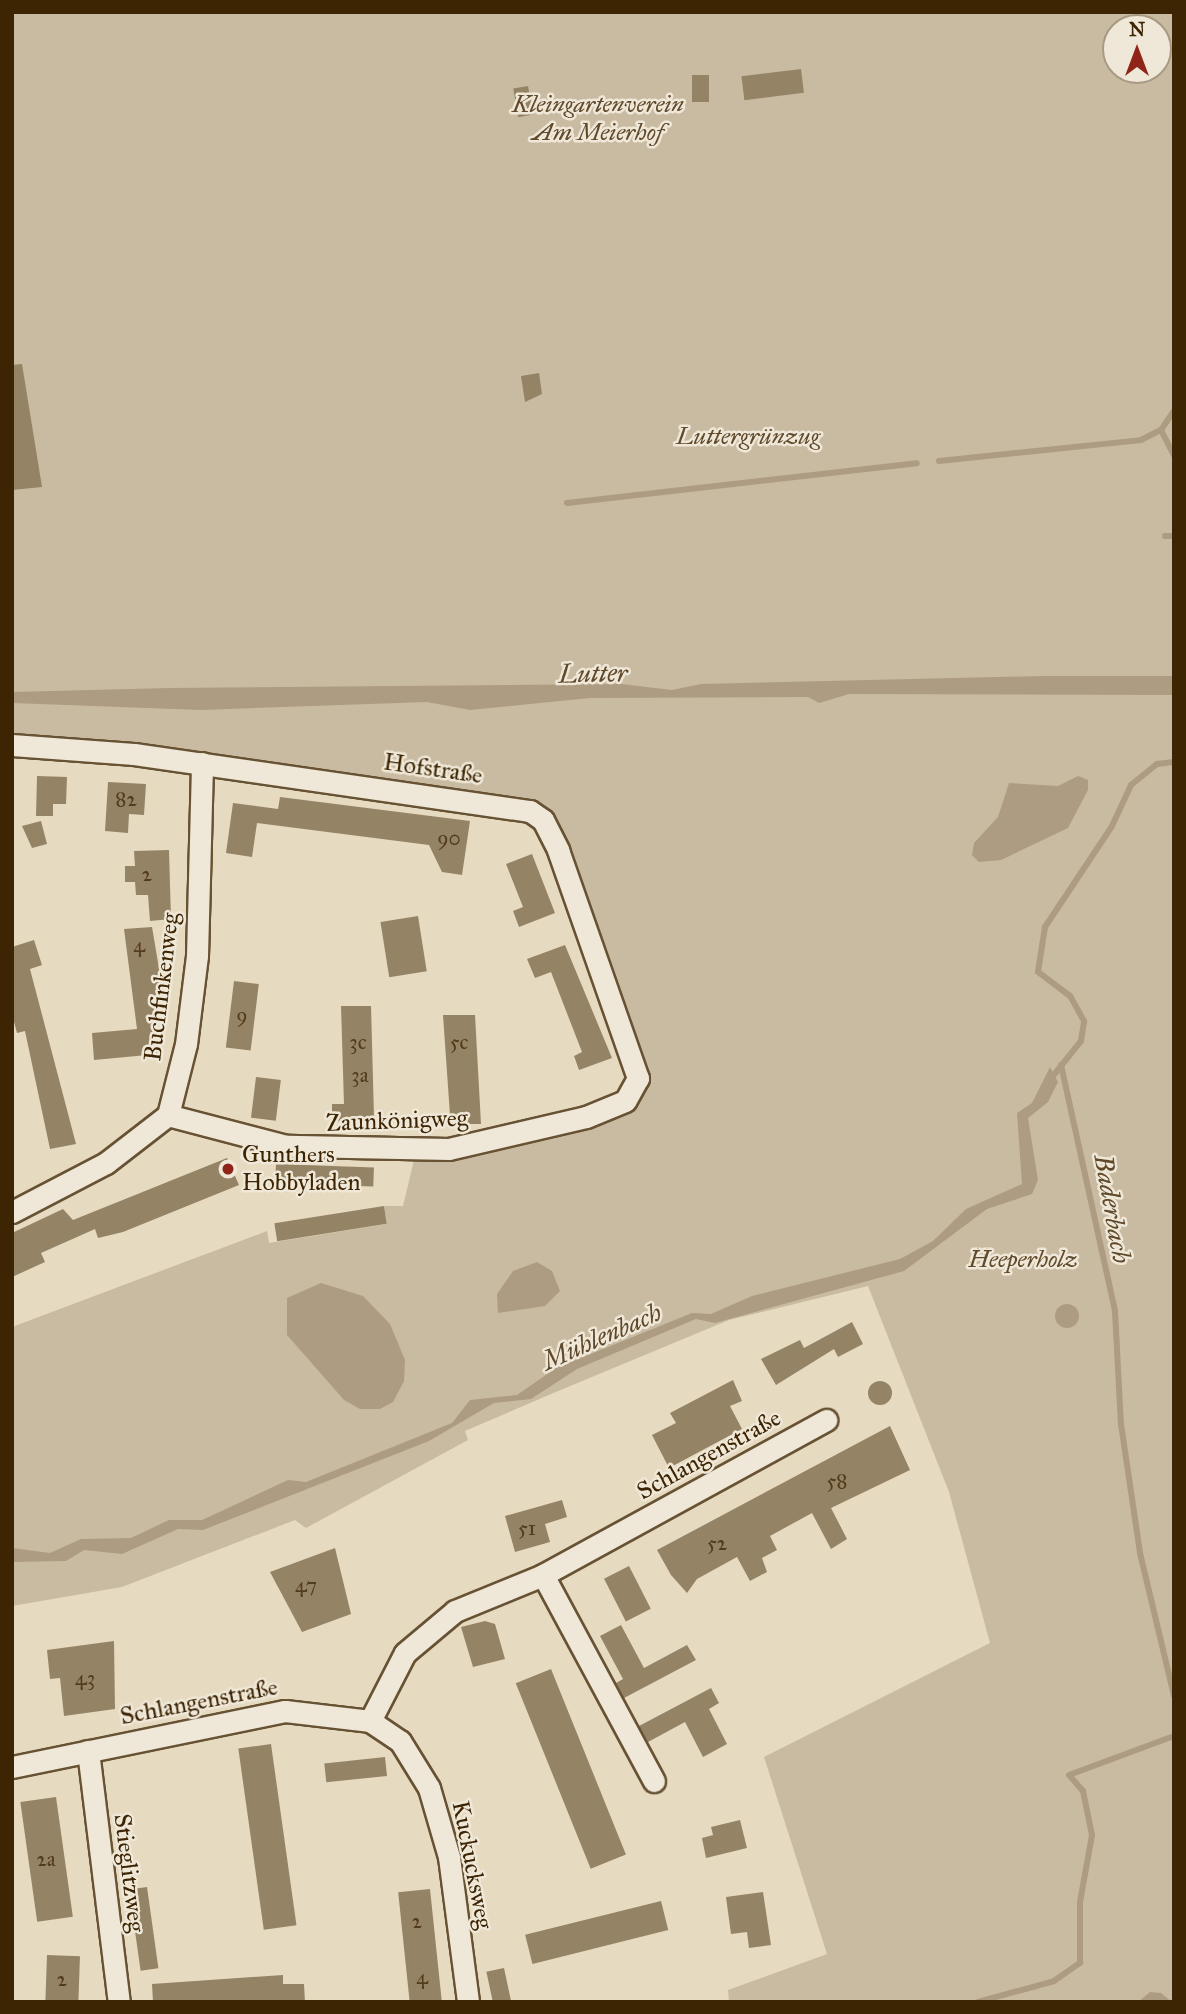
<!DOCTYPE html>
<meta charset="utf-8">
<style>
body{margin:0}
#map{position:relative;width:1186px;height:2014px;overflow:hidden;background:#e6dac1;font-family:"IM FELL Great Primer",serif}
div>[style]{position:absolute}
.green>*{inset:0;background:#c9bba1}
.water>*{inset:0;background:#ad9c81}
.round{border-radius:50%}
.stream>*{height:6px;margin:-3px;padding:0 3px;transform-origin:3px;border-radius:3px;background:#ad9c81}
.building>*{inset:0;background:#958366;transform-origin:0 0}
.roads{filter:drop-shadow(2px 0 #675233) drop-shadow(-2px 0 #675233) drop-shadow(0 2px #675233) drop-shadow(0 -2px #675233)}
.street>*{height:21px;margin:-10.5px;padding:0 10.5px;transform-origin:10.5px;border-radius:10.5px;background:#efe7d7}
.dots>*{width:19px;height:19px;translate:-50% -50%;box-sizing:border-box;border:4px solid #efe7d7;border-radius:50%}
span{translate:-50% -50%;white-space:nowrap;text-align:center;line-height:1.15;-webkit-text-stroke:5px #efe7d7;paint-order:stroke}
.number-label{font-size:21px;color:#533c1c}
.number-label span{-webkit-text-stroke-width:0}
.park-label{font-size:24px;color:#604a2b;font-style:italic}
.street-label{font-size:24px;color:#3d2504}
.poi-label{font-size:24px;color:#3d2504}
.left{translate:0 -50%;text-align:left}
.water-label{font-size:26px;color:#5f492a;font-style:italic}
.frame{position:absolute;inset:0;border:14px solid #3d2504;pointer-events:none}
.north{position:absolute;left:1102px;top:14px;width:70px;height:70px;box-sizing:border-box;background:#efe7d7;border:2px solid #a89983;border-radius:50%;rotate:0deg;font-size:19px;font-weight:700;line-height:28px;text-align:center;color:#3d2504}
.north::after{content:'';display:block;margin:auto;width:24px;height:32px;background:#8f2418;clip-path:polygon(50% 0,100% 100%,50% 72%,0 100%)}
</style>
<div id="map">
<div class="green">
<div style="clip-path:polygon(evenodd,12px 12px,1174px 12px,1174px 2002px,729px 2002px,728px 1990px,827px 1954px,764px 1757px,990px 1643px,949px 1492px,868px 1286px,729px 1320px,551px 1394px,465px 1431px,468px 1440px,306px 1528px,295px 1520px,122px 1587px,12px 1606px,12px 1327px,267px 1231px,269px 1243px,387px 1224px,384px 1206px,403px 1206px,414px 1160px,573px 1127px,647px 1074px,598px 927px,554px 824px,535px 804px,139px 742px,12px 734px,12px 12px,1116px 28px,1158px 28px,1158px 70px,1116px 70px,1116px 28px)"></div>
</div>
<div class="water">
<div style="clip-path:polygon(1044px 676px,1174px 676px,1174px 695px,849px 694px,819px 703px,808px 697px,590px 698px,470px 710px,427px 702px,201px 710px,12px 703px,12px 692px,169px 688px,621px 684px,672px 690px,701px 684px)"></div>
<div style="clip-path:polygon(1078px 776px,1088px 780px,1088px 790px,1068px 828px,1001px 860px,979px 862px,972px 855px,974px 843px,998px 817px,1009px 783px,1058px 786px)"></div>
<div style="clip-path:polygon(1050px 1067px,1058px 1082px,1048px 1102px,1028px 1118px,1038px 1180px,1032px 1194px,987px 1209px,904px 1271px,715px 1323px,696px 1319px,577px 1369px,531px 1399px,494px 1403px,429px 1441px,203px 1530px,178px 1529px,122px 1554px,84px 1550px,66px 1561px,12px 1562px,12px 1548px,50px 1553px,81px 1539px,131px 1538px,169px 1520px,202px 1520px,288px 1480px,306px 1482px,452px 1423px,470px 1400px,517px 1395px,556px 1368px,692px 1313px,711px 1314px,752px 1296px,900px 1259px,933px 1241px,966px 1209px,1022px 1184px,1017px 1113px,1032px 1103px)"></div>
<div style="clip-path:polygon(537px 1262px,552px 1271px,560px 1291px,545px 1306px,498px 1313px,497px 1294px,513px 1271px)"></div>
<div style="clip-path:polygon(321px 1283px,363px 1296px,390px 1324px,405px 1360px,404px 1381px,393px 1402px,380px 1409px,360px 1409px,344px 1400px,287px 1335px,287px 1298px)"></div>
<div class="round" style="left:1055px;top:1304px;width:24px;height:24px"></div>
<div style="clip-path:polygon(1150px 1992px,1161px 1993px,1172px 2002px,1138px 2002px)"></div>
</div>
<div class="stream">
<div style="left:1161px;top:430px;width:28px;rotate:63deg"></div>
<div style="left:939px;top:461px;width:203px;rotate:-5.9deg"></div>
<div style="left:1141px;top:440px;width:22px;rotate:-27deg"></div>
<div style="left:1161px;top:430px;width:23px;rotate:-56deg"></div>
<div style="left:567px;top:503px;width:352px;rotate:-6.5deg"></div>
<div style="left:1165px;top:536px;width:9px"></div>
<div style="left:1061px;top:1065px;width:252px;rotate:77.6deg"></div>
<div style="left:1115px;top:1311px;width:113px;rotate:87deg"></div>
<div style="left:1121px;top:1424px;width:130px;rotate:81.6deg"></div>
<div style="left:1140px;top:1553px;width:147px;rotate:76.6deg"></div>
<div style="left:1049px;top:1081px;width:51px;rotate:-51.3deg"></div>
<div style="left:1081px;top:1041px;width:20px;rotate:-81deg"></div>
<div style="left:1084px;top:1021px;width:29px;rotate:-119deg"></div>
<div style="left:1070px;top:996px;width:40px;rotate:-143deg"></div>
<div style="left:1038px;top:972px;width:46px;rotate:-81.2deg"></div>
<div style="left:1045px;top:927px;width:121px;rotate:-56.4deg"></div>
<div style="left:1112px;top:826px;width:45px;rotate:-65.1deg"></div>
<div style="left:1131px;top:785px;width:33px;rotate:-39deg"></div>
<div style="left:1157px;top:764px;width:17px;rotate:-7deg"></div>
<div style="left:978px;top:2002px;width:79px;rotate:-15.4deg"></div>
<div style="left:1054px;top:1981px;width:32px;rotate:-35deg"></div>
<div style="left:1080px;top:1963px;width:61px;rotate:-90deg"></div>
<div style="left:1080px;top:1902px;width:68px;rotate:-79.8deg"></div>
<div style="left:1092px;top:1835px;width:45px;rotate:-101.6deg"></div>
<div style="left:1083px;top:1791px;width:21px;rotate:-131deg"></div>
<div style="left:1069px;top:1775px;width:112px;rotate:-20.4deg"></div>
</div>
<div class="building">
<div style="left:801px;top:69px;width:24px;height:60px;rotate:83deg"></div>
<div style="left:692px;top:75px;width:17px;height:27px"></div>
<div style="left:528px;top:86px;width:29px;height:15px;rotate:80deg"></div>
<div style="clip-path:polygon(22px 364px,42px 487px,12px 490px,12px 365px)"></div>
<div style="clip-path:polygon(539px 373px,542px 394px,525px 402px,521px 376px)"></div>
<div style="clip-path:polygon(37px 776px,67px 777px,66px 804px,53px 804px,53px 816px,36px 816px)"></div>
<div style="clip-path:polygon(108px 782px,146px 784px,144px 815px,129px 814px,128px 833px,105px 831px)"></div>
<div style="clip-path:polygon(280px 797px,470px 821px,462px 875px,442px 872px,429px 845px,257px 823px,252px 857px,226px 853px,233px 803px,278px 809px)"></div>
<div style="clip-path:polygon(41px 821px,47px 844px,32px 848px,22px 826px)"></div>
<div style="clip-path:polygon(169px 850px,171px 919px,150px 921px,148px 895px,136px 895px,135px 882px,125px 882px,125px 866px,135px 866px,134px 851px)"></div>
<div style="clip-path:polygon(532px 854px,555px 913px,519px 927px,513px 911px,523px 907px,506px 864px)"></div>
<div style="left:418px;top:916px;width:56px;height:38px;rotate:81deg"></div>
<div style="clip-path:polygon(152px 927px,164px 998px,153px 999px,158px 1054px,94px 1060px,92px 1033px,137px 1029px,124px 929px)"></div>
<div style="clip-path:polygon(34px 940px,42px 965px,30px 969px,76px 1144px,50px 1149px,25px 1031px,17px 1033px,12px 1014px,12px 947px)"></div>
<div style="clip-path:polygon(565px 945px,612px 1058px,579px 1070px,574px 1056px,582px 1052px,551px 972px,535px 978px,527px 959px)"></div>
<div style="left:234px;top:981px;width:25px;height:67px;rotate:7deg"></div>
<div style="clip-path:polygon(341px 1006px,371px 1006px,374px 1117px,332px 1122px,332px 1104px,344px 1104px)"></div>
<div style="clip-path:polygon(443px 1015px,475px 1015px,481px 1124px,455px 1124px,450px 1115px)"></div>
<div style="left:256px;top:1077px;width:25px;height:41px;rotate:7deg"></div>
<div style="clip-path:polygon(227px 1158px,239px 1185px,123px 1232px,98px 1238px,95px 1229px,41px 1253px,45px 1262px,12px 1277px,12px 1233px,63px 1209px,73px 1220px)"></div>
<div style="left:276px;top:1164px;width:98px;height:19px;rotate:2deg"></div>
<div style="left:384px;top:1206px;width:18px;height:111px;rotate:81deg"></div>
<div style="clip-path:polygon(852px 1322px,863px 1344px,838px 1357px,834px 1349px,776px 1385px,761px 1359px,800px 1340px,804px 1348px)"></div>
<div style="clip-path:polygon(733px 1380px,742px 1401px,730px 1406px,742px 1429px,669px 1468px,652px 1435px,676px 1423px,670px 1413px)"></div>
<div class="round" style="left:868px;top:1381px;width:24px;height:24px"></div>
<div style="clip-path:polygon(890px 1426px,910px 1470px,831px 1508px,847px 1539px,831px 1549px,812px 1513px,770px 1536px,777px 1550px,762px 1558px,767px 1572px,750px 1581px,737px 1557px,697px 1579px,687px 1593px,671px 1575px,657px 1550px)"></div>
<div style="clip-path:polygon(562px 1500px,567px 1517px,545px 1524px,550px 1542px,515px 1552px,505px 1516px)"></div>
<div style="clip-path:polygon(335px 1548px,351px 1614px,302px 1632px,270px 1572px)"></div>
<div style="left:629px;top:1566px;width:48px;height:28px;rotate:63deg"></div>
<div style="clip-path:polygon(485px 1621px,495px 1624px,505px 1659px,473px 1667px,461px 1627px)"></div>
<div style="clip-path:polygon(621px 1625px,644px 1668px,687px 1645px,696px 1660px,624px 1698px,616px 1683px,623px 1679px,600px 1636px)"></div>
<div style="clip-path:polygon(114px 1641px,115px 1709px,64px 1716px,60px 1678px,50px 1679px,47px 1650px)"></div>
<div style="left:551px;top:1669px;width:200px;height:38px;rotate:68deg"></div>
<div style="clip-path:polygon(711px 1688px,719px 1703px,709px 1709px,727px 1744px,703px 1757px,685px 1722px,648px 1742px,639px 1726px)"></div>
<div style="left:271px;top:1744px;width:183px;height:33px;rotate:82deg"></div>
<div style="left:385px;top:1757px;width:19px;height:61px;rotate:84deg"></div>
<div style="left:56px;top:1797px;width:121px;height:36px;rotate:82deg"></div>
<div style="clip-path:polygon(740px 1820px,747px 1848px,706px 1858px,702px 1838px,713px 1835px,711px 1827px)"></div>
<div style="left:147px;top:1887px;width:82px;height:18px;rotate:82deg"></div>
<div style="left:430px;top:1889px;width:114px;height:32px;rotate:84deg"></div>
<div style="clip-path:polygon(763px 1892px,771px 1945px,749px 1948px,747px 1932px,731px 1934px,726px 1897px)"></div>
<div style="left:661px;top:1901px;width:30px;height:140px;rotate:76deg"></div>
<div style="left:47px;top:1955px;width:33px;height:47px;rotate:2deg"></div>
<div style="left:504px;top:1968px;width:35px;height:18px;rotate:78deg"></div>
<div style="clip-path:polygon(283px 1975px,283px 1984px,304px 1984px,305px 2002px,153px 2002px,152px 1984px)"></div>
</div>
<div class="roads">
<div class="street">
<div style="left:12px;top:745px;width:122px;rotate:4.2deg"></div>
<div style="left:134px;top:754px;width:400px;rotate:8.2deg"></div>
<div style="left:530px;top:811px;width:16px;rotate:35deg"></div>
<div style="left:543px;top:820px;width:34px;rotate:63deg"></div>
<div style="left:558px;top:850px;width:242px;rotate:70.7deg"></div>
<div style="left:638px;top:1078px;width:26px;rotate:119deg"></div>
<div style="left:625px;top:1101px;width:42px;rotate:157.7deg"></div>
<div style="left:586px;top:1117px;width:141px;rotate:166.9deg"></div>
<div style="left:449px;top:1149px;width:163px;rotate:-178.9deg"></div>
<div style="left:286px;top:1146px;width:122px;rotate:-165.3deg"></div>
<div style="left:12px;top:1212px;width:106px;rotate:-27.5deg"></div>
<div style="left:106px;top:1163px;width:78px;rotate:-37.7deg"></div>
<div style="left:168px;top:1115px;width:73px;rotate:-75.8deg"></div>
<div style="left:186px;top:1044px;width:89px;rotate:-82.9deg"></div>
<div style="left:197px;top:956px;width:193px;rotate:-88.5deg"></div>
<div style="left:543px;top:1575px;width:234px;rotate:61.7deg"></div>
<div style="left:370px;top:1721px;width:76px;rotate:-62.8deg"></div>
<div style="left:405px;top:1653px;width:65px;rotate:-40deg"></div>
<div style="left:455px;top:1611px;width:95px;rotate:-22.2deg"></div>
<div style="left:543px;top:1575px;width:323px;rotate:-28.7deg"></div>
<div style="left:88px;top:1751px;width:253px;rotate:83deg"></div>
<div style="left:12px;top:1767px;width:279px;rotate:-11.6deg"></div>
<div style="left:285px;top:1711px;width:86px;rotate:6.7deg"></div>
<div style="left:370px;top:1721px;width:36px;rotate:34deg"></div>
<div style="left:400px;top:1741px;width:55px;rotate:58.3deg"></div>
<div style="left:429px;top:1788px;width:72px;rotate:73.8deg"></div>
<div style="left:449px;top:1857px;width:146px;rotate:82.5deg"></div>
</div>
</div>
<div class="dots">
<div style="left:228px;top:1169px;background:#8f2418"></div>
</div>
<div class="number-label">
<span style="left:126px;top:799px">82</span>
<span style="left:449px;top:838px">90</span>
<span style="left:147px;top:874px">2</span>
<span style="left:139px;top:945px">4</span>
<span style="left:242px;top:1015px">9</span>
<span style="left:358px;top:1042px">3c</span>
<span style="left:459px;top:1042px">5c</span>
<span style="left:360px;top:1075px">3a</span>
<span style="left:837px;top:1481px">58</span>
<span style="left:527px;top:1528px">51</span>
<span style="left:717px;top:1543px">52</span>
<span style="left:306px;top:1585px">47</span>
<span style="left:85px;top:1678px">43</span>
<span style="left:46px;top:1859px">2a</span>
<span style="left:417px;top:1921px">2</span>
<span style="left:422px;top:1977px">4</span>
<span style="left:62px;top:1979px">2</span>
</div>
<div class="park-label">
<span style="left:598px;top:119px">Kleingartenverein<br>Am Meierhof</span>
<span style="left:748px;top:437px">Luttergrünzug</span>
<span style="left:1023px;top:1260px">Heeperholz</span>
</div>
<div class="street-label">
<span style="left:433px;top:769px;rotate:8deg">Hofstraße</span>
<span style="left:162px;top:987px;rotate:-83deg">Buchfinkenweg</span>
<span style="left:397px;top:1121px;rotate:-2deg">Zaunkönigweg</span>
<span style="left:709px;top:1455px;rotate:-29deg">Schlangenstraße</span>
<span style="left:199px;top:1702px;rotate:-11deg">Schlangenstraße</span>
<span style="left:472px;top:1865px;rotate:79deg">Kuckucksweg</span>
<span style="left:129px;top:1873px;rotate:83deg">Stieglitzweg</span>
</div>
<div class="poi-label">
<span class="left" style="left:242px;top:1169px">Gunthers<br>Hobbyladen</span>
</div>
<div class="water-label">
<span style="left:593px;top:674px;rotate:-1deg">Lutter</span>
<span style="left:1112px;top:1209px;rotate:80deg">Baderbach</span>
<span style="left:602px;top:1337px;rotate:-24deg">Mühlenbach</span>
</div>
<div class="frame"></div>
<div class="north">N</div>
</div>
